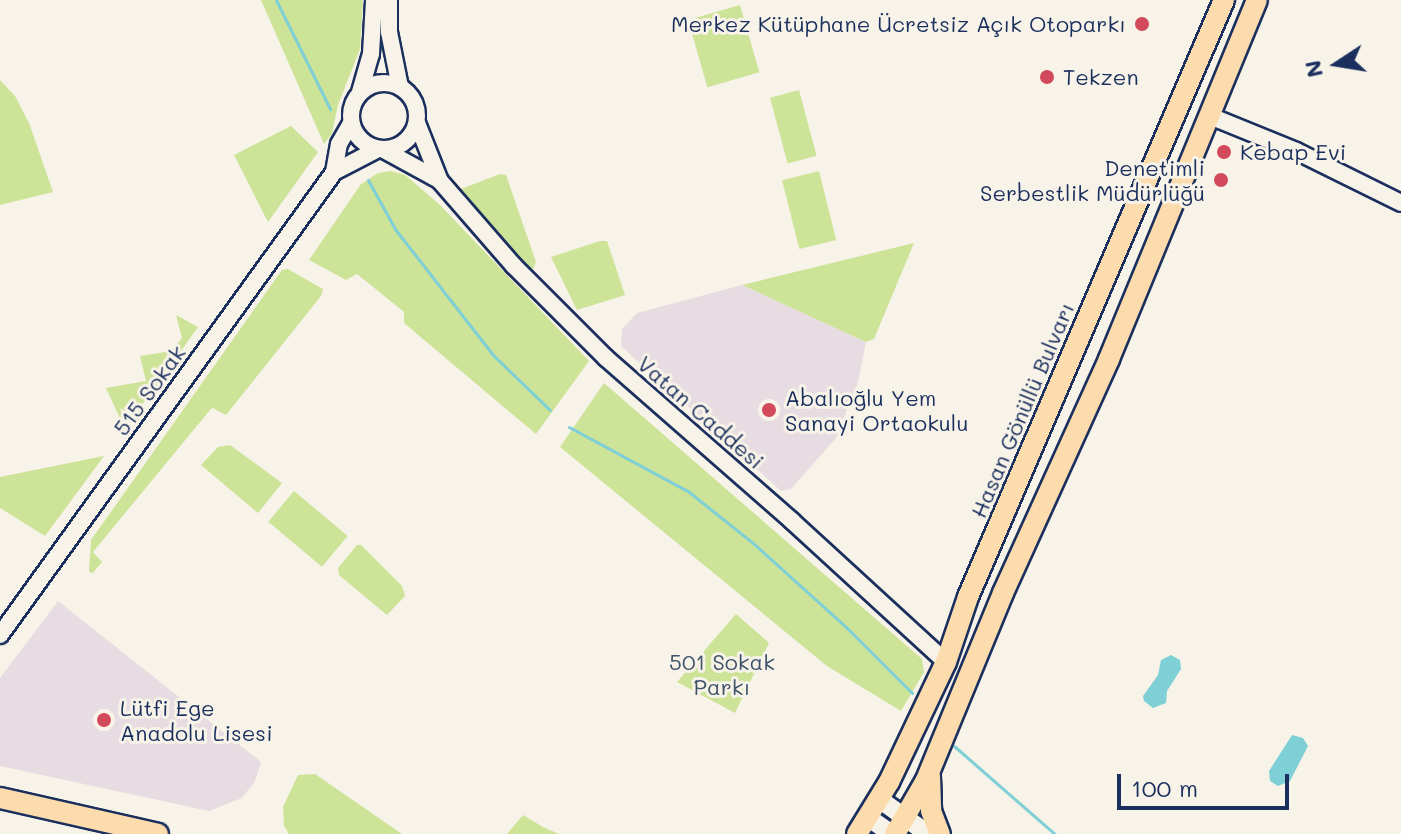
<!DOCTYPE html>
<meta charset="utf-8">
<style>
body{margin:0}
#map{position:relative;width:1401px;height:834px;overflow:hidden;background:#f7f3e8;font-family:Mali,sans-serif}
div>[style]{position:absolute}
.built>*{inset:0;background:#e7dce2}
.green>*{inset:0;background:#cde398;transform-origin:0 0}
.water>*{inset:0;background:#7ecfd6}
.stream>*{height:3px;margin:-1.5px;padding:0 1.5px;transform-origin:1.5px;border-radius:1.5px;background:#7ecfd6}
.roads{filter:drop-shadow(2px 0 #1b2f5e) drop-shadow(-2px 0 #1b2f5e) drop-shadow(0 2px #1b2f5e) drop-shadow(0 -2px #1b2f5e)}
.tertiary>*{height:16px;margin:-8px;padding:0 8px;transform-origin:8px;border-radius:8px;background:#f7f3e8}
.tertiary>.ring{margin:-8px;padding:0;box-sizing:content-box;background:none;border:16px solid #f7f3e8;border-radius:50%}
.secondary>*{height:18px;margin:-9px;padding:0 9px;transform-origin:9px;border-radius:9px;background:#f7f3e8}
.primary>*{height:20px;margin:-10px;padding:0 10px;transform-origin:10px;border-radius:10px;background:#fcdcac}
.dots>*{width:22px;height:22px;translate:-50% -50%;box-sizing:border-box;border:4px solid #f7f3e8;border-radius:50%}
span{translate:-50% -50%;white-space:nowrap;text-align:center;line-height:1.15;-webkit-text-stroke:6px #f7f3e8;paint-order:stroke}
.poi-label{font-size:22px;color:#1b2f5e}
.right{translate:-100% -50%;text-align:right}
.left{translate:0 -50%;text-align:left}
.street-label{font-size:22px;color:#1b2f5e}
.park-label{font-size:22px;color:#3f536a}
.north{position:absolute;left:1297px;top:24px;width:80px;height:80px;-webkit-text-stroke:6px #f7f3e8;paint-order:stroke;rotate:258deg;font-size:22px;font-weight:700;line-height:32px;text-align:center;color:#1b2f5e}
.north::after{content:'';display:block;margin:auto;width:28px;height:36px;background:#1b2f5e;clip-path:polygon(50% 0,100% 100%,50% 72%,0 100%)}
.scale{position:absolute;left:1117px;top:774px;width:172px;height:36px;box-sizing:border-box;border:4px solid #1b2f5e;border-top:0;padding-left:10px;font-size:24px;line-height:28px;white-space:nowrap;color:#1b2f5e;-webkit-text-stroke:6px #f7f3e8;paint-order:stroke}
</style>
<div id="map">
<div class="built">
<div style="clip-path:polygon(742px 285px,866px 342px,858px 382px,836px 438px,791px 489px,781px 491px,621px 346px,622px 329px,637px 313px)"></div>
<div style="clip-path:polygon(58px 601px,261px 762px,255px 781px,242px 798px,209px 811px,0 766px,0 678px)"></div>
</div>
<div class="green">
<div style="clip-path:polygon(261px 0,363px 0,360px 49px,338px 105px,332px 133px,324px 144px)"></div>
<div style="left:740px;top:5px;width:70px;height:54px;rotate:74deg"></div>
<div style="clip-path:polygon(0 80px,15px 96px,29px 123px,53px 192px,0 205px)"></div>
<div style="left:799px;top:90px;width:68px;height:30px;rotate:75deg"></div>
<div style="clip-path:polygon(291px 126px,318px 152px,268px 222px,234px 155px)"></div>
<div style="clip-path:polygon(391px 171px,405px 175px,439px 204px,589px 361px,536px 434px,404px 323px,404px 312px,357px 274px,346px 280px,309px 260px,361px 184px,378px 173px)"></div>
<div style="left:819px;top:171px;width:71px;height:38px;rotate:76deg"></div>
<div style="clip-path:polygon(500px 174px,506px 175px,536px 262px,533px 269px,523px 264px,461px 189px)"></div>
<div style="clip-path:polygon(600px 241px,607px 241px,625px 295px,577px 310px,551px 257px)"></div>
<div style="clip-path:polygon(914px 243px,874px 339px,866px 342px,742px 285px)"></div>
<div style="clip-path:polygon(288px 269px,323px 289px,321px 296px,226px 415px,213px 408px,210px 410px,93px 552px,102px 562px,93px 573px,89px 572px,91px 540px,282px 270px)"></div>
<div style="clip-path:polygon(176px 315px,198px 327px,125px 429px,106px 388px,146px 381px,140px 356px,172px 351px,182px 338px)"></div>
<div style="clip-path:polygon(604px 383px,922px 659px,924px 672px,901px 711px,827px 666px,560px 447px)"></div>
<div style="clip-path:polygon(230px 445px,282px 483px,258px 513px,201px 465px,218px 447px)"></div>
<div style="clip-path:polygon(104px 456px,45px 536px,0 508px,0 477px)"></div>
<div style="left:294px;top:491px;width:70px;height:40px;rotate:40deg"></div>
<div style="clip-path:polygon(357px 545px,361px 545px,402px 586px,405px 596px,387px 615px,339px 575px,338px 568px)"></div>
<div style="clip-path:polygon(736px 614px,769px 643px,735px 713px,677px 682px)"></div>
<div style="clip-path:polygon(315px 774px,402px 834px,289px 834px,284px 826px,283px 807px,298px 775px)"></div>
<div style="clip-path:polygon(523px 815px,543px 827px,559px 834px,507px 834px)"></div>
</div>
<div class="water">
<div style="clip-path:polygon(1171px 655px,1180px 660px,1181px 669px,1167px 691px,1166px 703px,1153px 708px,1144px 701px,1143px 696px,1158px 675px,1161px 660px)"></div>
<div style="clip-path:polygon(1292px 735px,1303px 738px,1308px 746px,1290px 781px,1278px 786px,1270px 781px,1269px 771px)"></div>
</div>
<div class="stream">
<div style="left:276px;top:0;width:122px;rotate:63.6deg"></div>
<div style="left:368px;top:180px;width:56px;rotate:61.1deg"></div>
<div style="left:395px;top:229px;width:160px;rotate:52.1deg"></div>
<div style="left:493px;top:355px;width:79px;rotate:44deg"></div>
<div style="left:569px;top:427px;width:136px;rotate:28.4deg"></div>
<div style="left:689px;top:492px;width:82px;rotate:38.6deg"></div>
<div style="left:753px;top:543px;width:127px;rotate:42.1deg"></div>
<div style="left:847px;top:628px;width:92px;rotate:45deg"></div>
<div style="left:954px;top:746px;width:134px;rotate:41.1deg"></div>
</div>
<div class="roads">
<div class="tertiary">
<div style="left:389px;top:0;width:32px;rotate:90deg"></div>
<div style="left:389px;top:32px;width:56px;rotate:78.7deg"></div>
<div class="ring" style="left:351px;top:83px;width:50px;height:50px"></div>
<div style="left:360px;top:92px;width:40px;rotate:-74deg"></div>
<div style="left:371px;top:54px;width:54px;rotate:-86.8deg"></div>
<div style="left:1210px;top:116px;width:93px;rotate:22.1deg"></div>
<div style="left:1296px;top:151px;width:117px;rotate:26.3deg"></div>
<div style="left:417px;top:123px;width:62px;rotate:68.4deg"></div>
<div style="left:440px;top:181px;width:113px;rotate:49deg"></div>
<div style="left:514px;top:266px;width:130px;rotate:45deg"></div>
<div style="left:606px;top:358px;width:247px;rotate:41.2deg"></div>
<div style="left:792px;top:521px;width:209px;rotate:42.5deg"></div>
<div style="left:384px;top:150px;width:63px;rotate:28.6deg"></div>
<div style="left:334px;top:172px;width:28px;rotate:-80deg"></div>
<div style="left:339px;top:144px;width:24px;rotate:-60deg"></div>
<div style="left:334px;top:172px;width:50px;rotate:-27.6deg"></div>
<div style="left:0;top:635px;width:571px;rotate:-54.19deg"></div>
</div>
<div class="secondary">
<div style="left:879px;top:799px;width:60px;rotate:35.5deg"></div>
<div style="left:869px;top:818px;width:28px;rotate:35deg"></div>
</div>
<div class="primary">
<div style="left:930px;top:776px;width:35px;rotate:88deg"></div>
<div style="left:931px;top:811px;width:25px;rotate:69deg"></div>
<div style="left:0;top:798px;width:162px;rotate:12.8deg"></div>
<div style="left:857px;top:834px;width:61px;rotate:-58.4deg"></div>
<div style="left:889px;top:782px;width:133px;rotate:-64.6deg"></div>
<div style="left:946px;top:662px;width:69px;rotate:-71.3deg"></div>
<div style="left:968px;top:597px;width:650px;rotate:-66.79deg"></div>
<div style="left:895px;top:834px;width:62px;rotate:-60.1deg"></div>
<div style="left:926px;top:780px;width:202px;rotate:-67.6deg"></div>
<div style="left:1003px;top:593px;width:257px;rotate:-65.6deg"></div>
<div style="left:1109px;top:359px;width:388px;rotate:-67.6deg"></div>
</div>
</div>
<div class="dots">
<div style="left:1142px;top:24px;background:#d1495b"></div>
<div style="left:1047px;top:77px;background:#d1495b"></div>
<div style="left:1224px;top:152px;background:#d1495b"></div>
<div style="left:1221px;top:180px;background:#d1495b"></div>
<div style="left:769px;top:410px;background:#d1495b"></div>
<div style="left:104px;top:720px;background:#d1495b"></div>
</div>
<div class="poi-label">
<span class="right" style="left:1126px;top:24px">Merkez Kütüphane Ücretsiz Açık Otoparkı</span>
<span class="left" style="left:1063px;top:77px">Tekzen</span>
<span class="left" style="left:1240px;top:152px">Kebap Evi</span>
<span class="right" style="left:1205px;top:180px">Denetimli<br>Serbestlik Müdürlüğü</span>
<span class="left" style="left:785px;top:410px">Abalıoğlu Yem<br>Sanayi Ortaokulu</span>
<span class="left" style="left:120px;top:720px">Lütfi Ege<br>Anadolu Lisesi</span>
</div>
<div class="street-label">
<span style="left:149px;top:390px;rotate:-54deg">515 Sokak</span>
<span style="left:1022px;top:410px;rotate:-67deg">Hasan Gönüllü Bulvarı</span>
<span style="left:701px;top:412px;rotate:41deg">Vatan Caddesi</span>
</div>
<div class="park-label">
<span style="left:722px;top:674px">501 Sokak<br>Parkı</span>
</div>
<div class="north">N</div>
<div class="scale">100 m</div>
</div>
